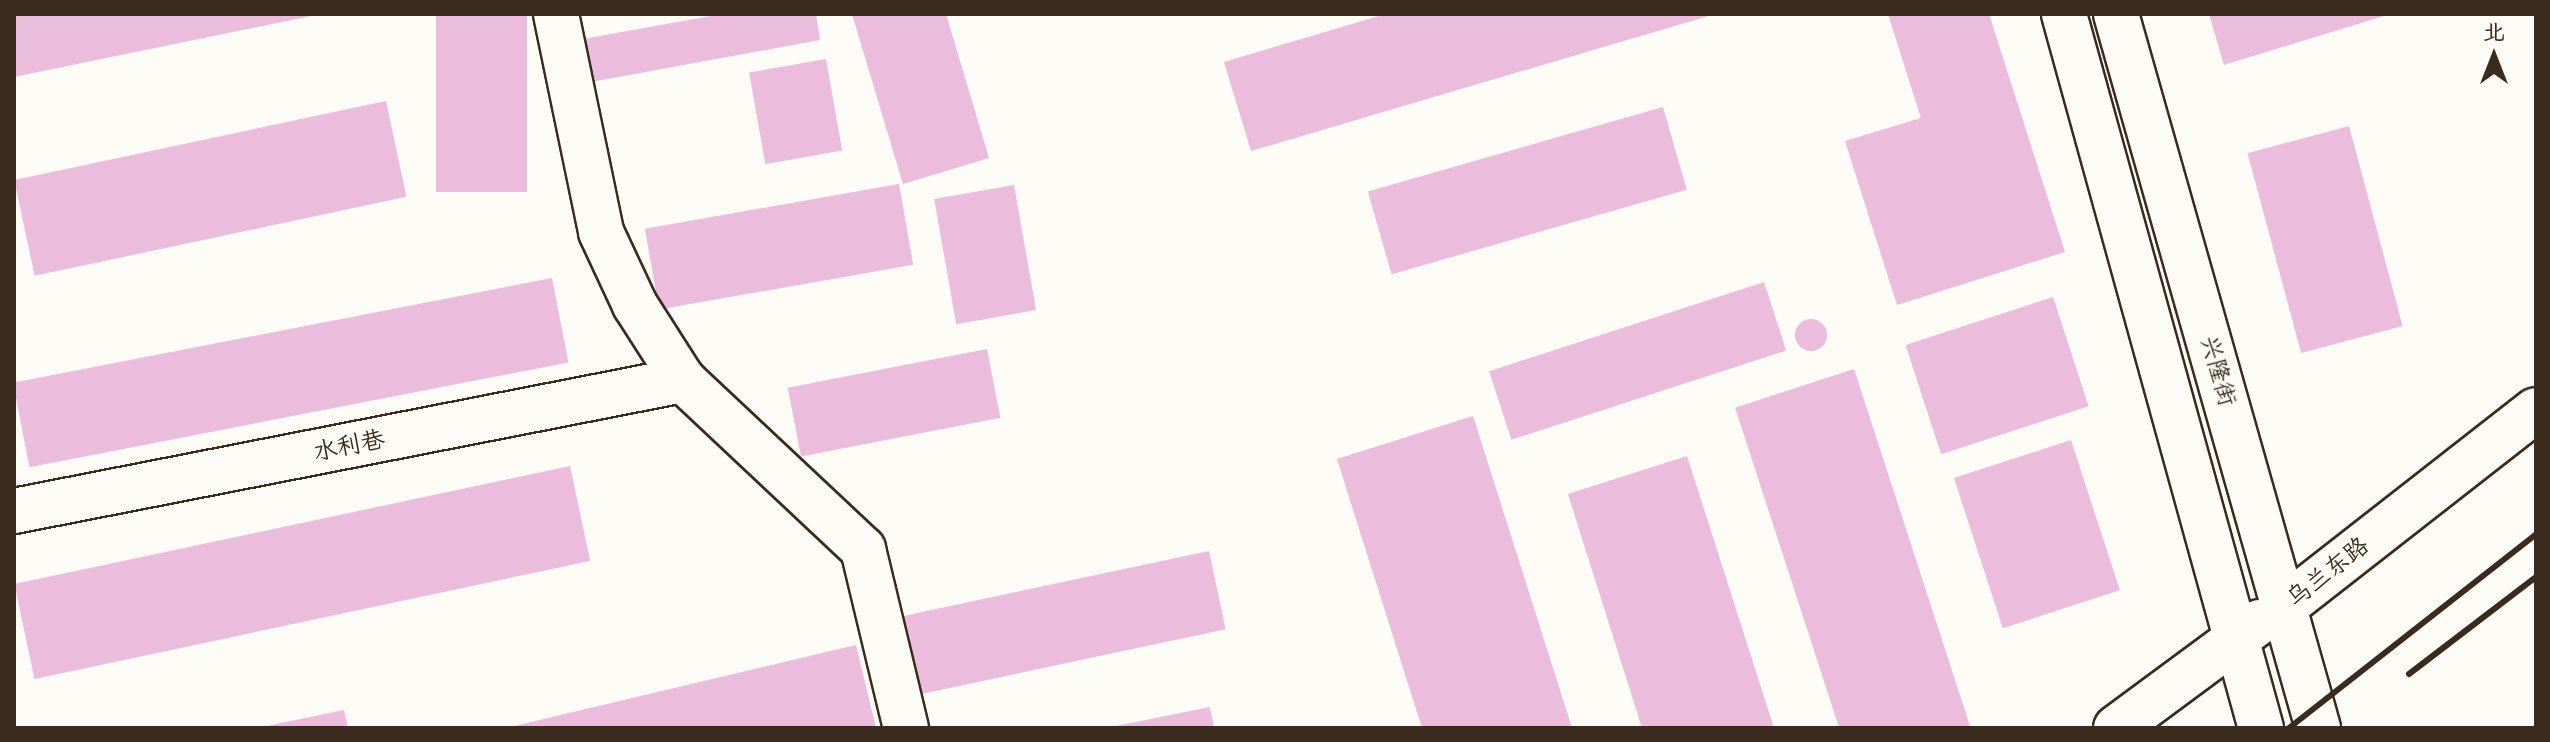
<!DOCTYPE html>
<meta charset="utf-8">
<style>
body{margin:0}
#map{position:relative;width:2550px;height:742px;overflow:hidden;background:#fdfcf7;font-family:"Comic Neue","LXGW WenKai TC",sans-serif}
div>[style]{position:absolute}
.building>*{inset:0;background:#ecbcdd;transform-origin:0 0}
.round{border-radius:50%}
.roads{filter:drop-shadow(2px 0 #3b2a1e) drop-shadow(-2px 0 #3b2a1e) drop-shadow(0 2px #3b2a1e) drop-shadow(0 -2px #3b2a1e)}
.minor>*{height:44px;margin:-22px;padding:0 22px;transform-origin:22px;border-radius:22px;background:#fdfcf7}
.major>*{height:44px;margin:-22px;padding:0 22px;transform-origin:22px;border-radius:22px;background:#fdfcf7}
.rail>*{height:6px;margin:-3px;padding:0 3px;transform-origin:3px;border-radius:3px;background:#3b2a1e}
span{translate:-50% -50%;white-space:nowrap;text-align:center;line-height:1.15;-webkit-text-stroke:7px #fdfcf7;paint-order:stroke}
.street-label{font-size:24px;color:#3b2a1e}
.frame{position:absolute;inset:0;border:16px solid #3b2a1e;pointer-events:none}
.north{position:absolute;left:2454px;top:16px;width:80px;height:80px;-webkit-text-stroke:6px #fdfcf7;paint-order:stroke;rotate:0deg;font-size:22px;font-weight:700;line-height:32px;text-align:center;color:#3b2a1e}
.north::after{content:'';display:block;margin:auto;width:28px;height:36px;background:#3b2a1e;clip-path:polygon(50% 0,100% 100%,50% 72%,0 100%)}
</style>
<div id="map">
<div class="building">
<div style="clip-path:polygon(14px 14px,316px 14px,316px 15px,14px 77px)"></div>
<div style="left:436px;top:14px;width:91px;height:178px"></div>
<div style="clip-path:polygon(722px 14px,816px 14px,820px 40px,580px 84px,572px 41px)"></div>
<div style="clip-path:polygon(852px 14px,946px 14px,989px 158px,903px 184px)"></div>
<div style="clip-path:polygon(1386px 14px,1711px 14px,1712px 15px,1251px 151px,1224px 62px)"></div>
<div style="clip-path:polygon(1888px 14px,1989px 14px,2065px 252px,1897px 305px,1845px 141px,1921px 118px)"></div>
<div style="clip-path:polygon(2209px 14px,2387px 14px,2387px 15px,2224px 65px)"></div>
<div style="left:826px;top:59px;width:93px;height:78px;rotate:80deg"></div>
<div style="left:386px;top:101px;width:98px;height:380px;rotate:78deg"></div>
<div style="left:1663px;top:107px;width:86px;height:307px;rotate:74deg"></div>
<div style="left:2349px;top:126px;width:207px;height:105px;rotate:75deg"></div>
<div style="left:899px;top:184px;width:82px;height:258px;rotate:80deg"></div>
<div style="left:1014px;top:185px;width:127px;height:81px;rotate:80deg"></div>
<div style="left:552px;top:278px;width:86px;height:549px;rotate:79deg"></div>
<div style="left:1764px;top:282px;width:72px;height:289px;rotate:72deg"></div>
<div style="left:2053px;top:297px;width:115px;height:155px;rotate:72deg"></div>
<div class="round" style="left:1795px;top:319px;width:32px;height:32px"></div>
<div style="left:987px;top:349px;width:70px;height:203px;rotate:79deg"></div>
<div style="left:1854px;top:369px;width:377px;height:125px;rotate:72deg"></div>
<div style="clip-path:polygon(1473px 416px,1572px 728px,1422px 728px,1337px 459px)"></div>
<div style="left:2071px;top:440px;width:158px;height:123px;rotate:72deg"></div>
<div style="clip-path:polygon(1687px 456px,1774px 728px,1642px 728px,1568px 494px)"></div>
<div style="left:570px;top:466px;width:97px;height:568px;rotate:78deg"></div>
<div style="left:1209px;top:551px;width:80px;height:317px;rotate:78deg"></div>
<div style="clip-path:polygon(856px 645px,876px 728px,510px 728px,510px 727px)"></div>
<div style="clip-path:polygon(1210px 707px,1214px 728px,1111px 728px,1111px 727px)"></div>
<div style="clip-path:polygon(344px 710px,348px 728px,262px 728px,262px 727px)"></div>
</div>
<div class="roads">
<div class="minor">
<div style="left:556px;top:14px;width:223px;rotate:78.3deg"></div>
<div style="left:601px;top:232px;width:81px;rotate:65deg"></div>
<div style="left:635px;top:305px;width:89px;rotate:57.4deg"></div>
<div style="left:683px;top:380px;width:247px;rotate:43.2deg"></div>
<div style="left:863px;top:549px;width:184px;rotate:76.5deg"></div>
<div style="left:14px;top:511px;width:682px;rotate:-11.08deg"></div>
<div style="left:2285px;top:606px;width:318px;rotate:-38deg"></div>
</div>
<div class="major">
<div style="left:2064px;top:14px;width:741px;rotate:74.58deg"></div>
<div style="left:2116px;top:14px;width:742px;rotate:74.2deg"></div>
<div style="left:2116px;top:728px;width:178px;rotate:-36.5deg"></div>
</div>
</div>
<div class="rail">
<div style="left:2409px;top:674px;width:160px;rotate:-37.4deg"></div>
<div style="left:2289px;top:728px;width:314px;rotate:-38.1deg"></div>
</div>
<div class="street-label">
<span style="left:2218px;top:371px;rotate:74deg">兴隆街</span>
<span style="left:349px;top:446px;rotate:-11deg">水利巷</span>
<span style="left:2328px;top:572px;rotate:-38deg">乌兰东路</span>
</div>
<div class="frame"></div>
<div class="north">北</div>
</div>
